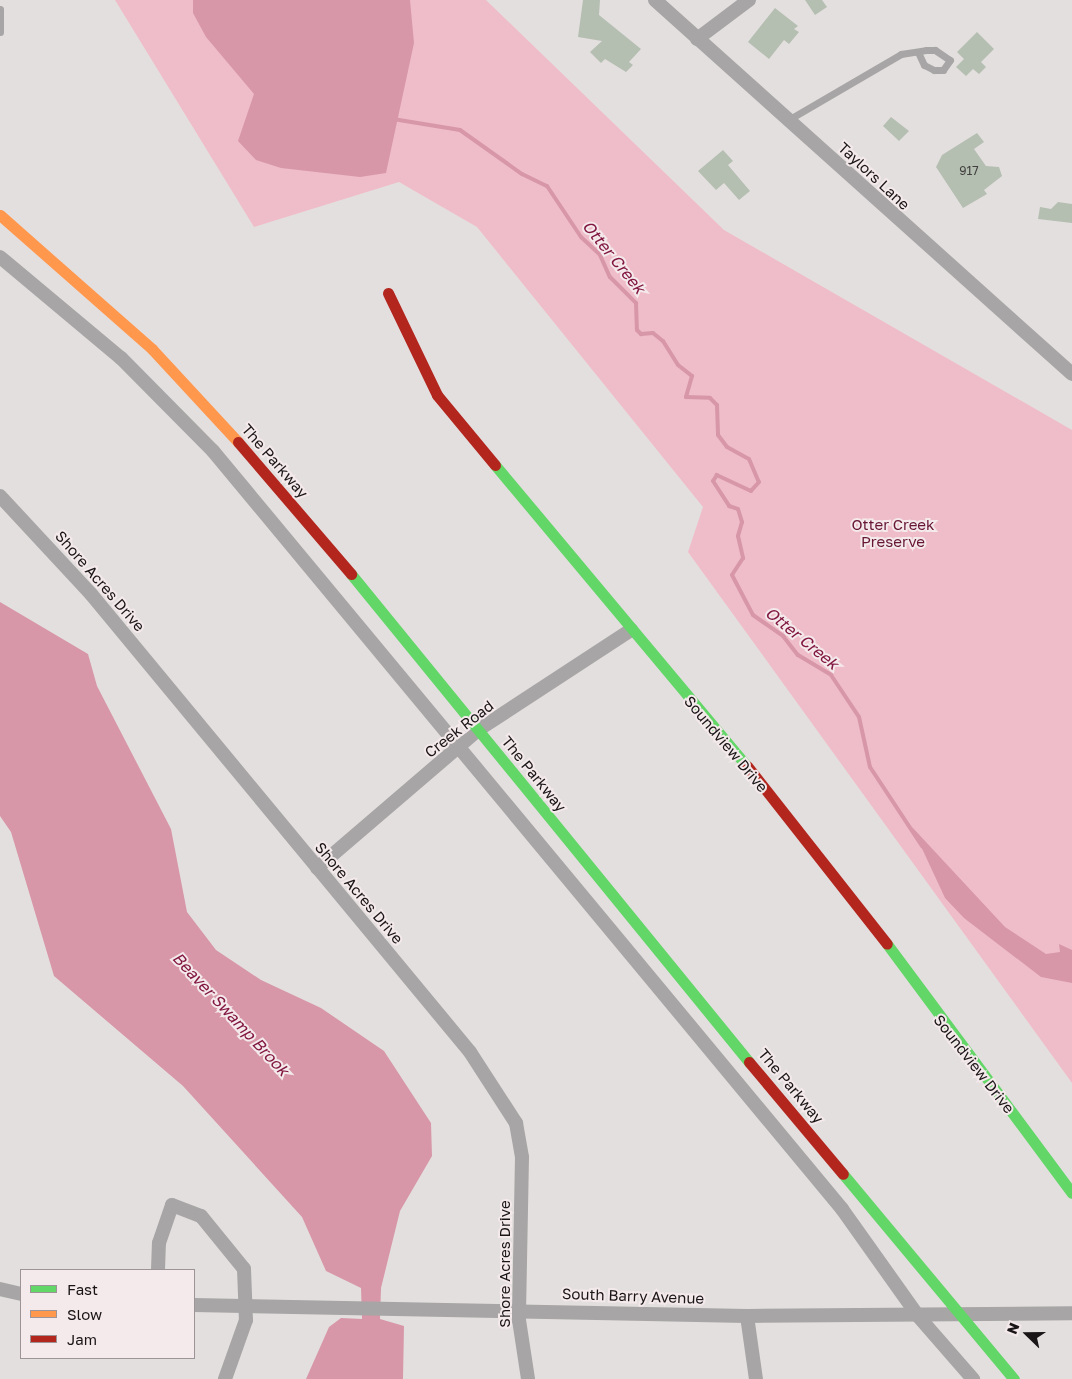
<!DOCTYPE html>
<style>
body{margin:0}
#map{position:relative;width:1072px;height:1379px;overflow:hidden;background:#e4dfdf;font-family:"Golos Text",sans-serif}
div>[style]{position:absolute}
.green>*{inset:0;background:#efbdc9}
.water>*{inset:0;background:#d797a8}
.stream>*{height:4px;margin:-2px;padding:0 2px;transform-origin:2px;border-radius:2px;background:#d797a8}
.building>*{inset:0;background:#b4beb1}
.lane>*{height:7px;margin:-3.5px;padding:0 3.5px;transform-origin:3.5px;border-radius:3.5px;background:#a7a5a5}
.street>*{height:14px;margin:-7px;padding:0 7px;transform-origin:7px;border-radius:7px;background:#a7a5a5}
.fast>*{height:11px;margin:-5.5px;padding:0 5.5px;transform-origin:5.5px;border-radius:5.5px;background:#63d668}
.slow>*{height:11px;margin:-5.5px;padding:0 5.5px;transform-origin:5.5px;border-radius:5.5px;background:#ff974d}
.jam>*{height:11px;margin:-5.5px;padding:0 5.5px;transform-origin:5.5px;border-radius:5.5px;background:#b3261e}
span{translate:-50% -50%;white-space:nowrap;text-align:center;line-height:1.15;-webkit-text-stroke:4px #f4e9eb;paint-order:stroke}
.number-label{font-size:12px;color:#403f3d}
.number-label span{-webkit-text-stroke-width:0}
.street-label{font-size:15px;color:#191516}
.park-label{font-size:15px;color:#671634}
.water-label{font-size:16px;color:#821741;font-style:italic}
.legend{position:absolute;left:20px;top:1269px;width:175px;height:90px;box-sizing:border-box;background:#f4e9eb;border:1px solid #9c9496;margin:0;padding:6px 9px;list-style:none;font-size:15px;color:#191516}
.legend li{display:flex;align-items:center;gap:10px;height:25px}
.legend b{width:25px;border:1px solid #9c9496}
.north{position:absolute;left:1002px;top:1309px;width:50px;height:50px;-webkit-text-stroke:4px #f4e9eb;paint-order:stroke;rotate:292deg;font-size:14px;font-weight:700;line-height:20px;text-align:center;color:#191516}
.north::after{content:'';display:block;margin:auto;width:18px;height:22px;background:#191516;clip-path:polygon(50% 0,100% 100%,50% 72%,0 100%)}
</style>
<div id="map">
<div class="green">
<div style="clip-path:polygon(115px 0,486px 0,724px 230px,1072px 430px,1072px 1083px,688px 552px,703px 507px,477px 227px,399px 182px,254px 227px)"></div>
</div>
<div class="water">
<div style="clip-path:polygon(193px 0,410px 0,414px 43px,386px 173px,360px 177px,281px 168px,256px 160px,238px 141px,254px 94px,206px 37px,193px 13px)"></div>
<div style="clip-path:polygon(0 602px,88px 654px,97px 686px,171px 829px,187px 912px,216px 950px,261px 980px,321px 1008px,384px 1051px,431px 1123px,432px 1156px,400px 1211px,381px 1288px,380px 1319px,404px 1326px,403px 1379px,306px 1379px,329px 1327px,341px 1318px,362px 1319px,361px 1288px,326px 1271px,302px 1217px,183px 1086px,54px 976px,11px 832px,0 816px)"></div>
<div style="clip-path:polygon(912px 827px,1005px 927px,1046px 954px,1060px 952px,1059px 944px,1072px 950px,1072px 983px,1041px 977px,964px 918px,945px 898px)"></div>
</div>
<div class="stream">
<div style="left:393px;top:119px;width:68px;rotate:9.3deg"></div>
<div style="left:460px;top:130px;width:76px;rotate:35.4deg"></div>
<div style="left:522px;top:174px;width:28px;rotate:26deg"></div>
<div style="left:547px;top:186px;width:61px;rotate:56.3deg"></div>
<div style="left:581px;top:237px;width:26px;rotate:43deg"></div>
<div style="left:600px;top:255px;width:24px;rotate:66deg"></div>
<div style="left:610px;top:277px;width:37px;rotate:45deg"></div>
<div style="left:636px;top:303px;width:27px;rotate:88deg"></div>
<div style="left:637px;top:330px;width:6px;rotate:45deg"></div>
<div style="left:641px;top:334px;width:12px;rotate:-5deg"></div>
<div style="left:653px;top:333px;width:13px;rotate:39deg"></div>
<div style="left:663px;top:341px;width:28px;rotate:58deg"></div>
<div style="left:678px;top:365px;width:18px;rotate:38deg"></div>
<div style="left:692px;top:376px;width:22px;rotate:106deg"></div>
<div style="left:686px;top:397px;width:24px;rotate:2deg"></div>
<div style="left:710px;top:398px;width:10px;rotate:45deg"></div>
<div style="left:717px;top:405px;width:30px;rotate:88deg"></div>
<div style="left:718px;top:435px;width:15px;rotate:53deg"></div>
<div style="left:727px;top:447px;width:25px;rotate:29deg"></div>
<div style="left:749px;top:459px;width:25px;rotate:67deg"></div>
<div style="left:759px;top:482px;width:12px;rotate:132deg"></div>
<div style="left:751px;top:491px;width:38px;rotate:-155deg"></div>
<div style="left:717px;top:475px;width:7px;rotate:124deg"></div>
<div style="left:713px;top:481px;width:30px;rotate:57deg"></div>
<div style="left:729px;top:506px;width:9px;rotate:18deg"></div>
<div style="left:738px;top:509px;width:14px;rotate:73deg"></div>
<div style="left:742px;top:522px;width:15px;rotate:106deg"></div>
<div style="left:738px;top:536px;width:23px;rotate:77deg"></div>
<div style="left:743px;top:558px;width:20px;rotate:123deg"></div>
<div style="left:732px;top:575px;width:45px;rotate:62.3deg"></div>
<div style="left:753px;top:615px;width:37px;rotate:35deg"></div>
<div style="left:783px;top:636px;width:24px;rotate:52deg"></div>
<div style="left:798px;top:655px;width:39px;rotate:31deg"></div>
<div style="left:831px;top:675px;width:50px;rotate:56.3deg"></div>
<div style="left:859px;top:717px;width:51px;rotate:77.6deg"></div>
<div style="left:870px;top:767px;width:95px;rotate:56.6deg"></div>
</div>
<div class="building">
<div style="clip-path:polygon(583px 0,600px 0,599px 15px,641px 49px,629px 62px,633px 65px,626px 72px,605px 59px,601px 63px,590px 52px,602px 41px,578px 37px)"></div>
<div style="clip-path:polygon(805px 0,822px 0,827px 7px,815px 15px)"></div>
<div style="clip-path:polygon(775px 8px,798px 26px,794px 29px,799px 32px,789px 44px,784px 40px,769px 59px,748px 42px)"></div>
<div style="clip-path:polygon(977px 32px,994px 49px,981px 62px,986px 67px,979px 74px,973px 69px,966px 76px,956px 67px,964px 59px,957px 52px)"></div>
<div style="clip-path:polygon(891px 117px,909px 131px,899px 141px,883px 126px)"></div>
<div style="clip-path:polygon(977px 133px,984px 142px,974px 149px,986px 166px,999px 167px,1002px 176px,984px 190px,987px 194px,963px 208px,936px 167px,942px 155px)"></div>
<div style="clip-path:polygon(723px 150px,733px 161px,728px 165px,750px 191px,739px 200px,724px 183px,716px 190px,698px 171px)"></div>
<div style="clip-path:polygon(1058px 202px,1072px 204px,1072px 223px,1038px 219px,1040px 207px,1051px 209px)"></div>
</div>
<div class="lane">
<div style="left:0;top:9px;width:23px;rotate:90deg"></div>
<div style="left:788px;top:120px;width:131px;rotate:-30.3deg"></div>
<div style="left:901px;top:54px;width:25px;rotate:-9deg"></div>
<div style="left:926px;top:50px;width:9px"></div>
<div style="left:935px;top:50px;width:18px;rotate:34deg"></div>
<div style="left:950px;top:60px;width:12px;rotate:125deg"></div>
<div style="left:943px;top:70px;width:9px;rotate:180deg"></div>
<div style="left:934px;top:70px;width:11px;rotate:-153deg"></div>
<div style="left:924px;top:65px;width:14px;rotate:-115deg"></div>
</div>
<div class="street">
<div style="left:655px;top:0;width:560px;rotate:41.89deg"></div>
<div style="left:697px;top:39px;width:65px;rotate:-36.9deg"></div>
<div style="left:0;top:257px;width:158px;rotate:39.9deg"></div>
<div style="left:121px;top:358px;width:131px;rotate:45.3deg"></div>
<div style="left:213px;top:451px;width:985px;rotate:50.31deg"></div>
<div style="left:842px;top:1209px;width:131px;rotate:54.6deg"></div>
<div style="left:918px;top:1316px;width:84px;rotate:48.9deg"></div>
<div style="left:0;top:496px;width:134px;rotate:47.1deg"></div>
<div style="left:91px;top:594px;width:594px;rotate:50.39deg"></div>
<div style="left:470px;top:1052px;width:85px;rotate:57.1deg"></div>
<div style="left:516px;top:1123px;width:35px;rotate:80deg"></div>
<div style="left:522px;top:1157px;width:163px;rotate:91.1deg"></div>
<div style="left:519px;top:1320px;width:60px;rotate:81.3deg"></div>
<div style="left:317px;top:868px;width:212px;rotate:-40.6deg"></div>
<div style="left:478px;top:730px;width:183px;rotate:-33.2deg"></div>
<div style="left:158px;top:1270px;width:27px;rotate:-88deg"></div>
<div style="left:159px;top:1243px;width:40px;rotate:-71.1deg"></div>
<div style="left:172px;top:1205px;width:31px;rotate:21deg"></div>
<div style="left:201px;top:1216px;width:68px;rotate:50.9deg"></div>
<div style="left:244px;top:1269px;width:51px;rotate:87.8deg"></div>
<div style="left:246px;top:1320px;width:63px;rotate:109.6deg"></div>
<div style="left:0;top:1289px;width:22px;rotate:13deg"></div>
<div style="left:194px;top:1305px;width:553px;rotate:1.14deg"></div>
<div style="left:747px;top:1316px;width:325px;rotate:-0.5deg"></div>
<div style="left:747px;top:1316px;width:64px;rotate:81.9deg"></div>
</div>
<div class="fast">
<div style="left:495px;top:465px;width:393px;rotate:50.1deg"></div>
<div style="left:351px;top:574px;width:630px;rotate:50.8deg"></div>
<div style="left:887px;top:944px;width:310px;rotate:53.4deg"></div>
<div style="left:843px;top:1174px;width:267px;rotate:50.2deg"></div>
</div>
<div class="slow">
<div style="left:0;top:215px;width:203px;rotate:41.4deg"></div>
<div style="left:152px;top:349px;width:127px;rotate:47.2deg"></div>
</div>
<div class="jam">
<div style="left:388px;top:293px;width:113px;rotate:64.3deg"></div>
<div style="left:437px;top:395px;width:91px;rotate:50.4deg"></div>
<div style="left:238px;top:442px;width:174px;rotate:49.4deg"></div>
<div style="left:747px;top:766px;width:226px;rotate:51.8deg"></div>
<div style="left:749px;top:1062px;width:146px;rotate:50deg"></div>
</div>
<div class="number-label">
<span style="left:969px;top:171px">917</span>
</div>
<div class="street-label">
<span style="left:874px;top:176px;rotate:43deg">Taylors Lane</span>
<span style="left:275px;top:461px;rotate:49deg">The Parkway</span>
<span style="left:100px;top:581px;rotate:49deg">Shore Acres Drive</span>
<span style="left:459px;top:729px;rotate:-38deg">Creek Road</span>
<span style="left:726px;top:744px;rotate:50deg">Soundview Drive</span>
<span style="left:534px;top:774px;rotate:51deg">The Parkway</span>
<span style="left:359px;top:893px;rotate:50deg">Shore Acres Drive</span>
<span style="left:974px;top:1064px;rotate:52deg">Soundview Drive</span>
<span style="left:791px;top:1086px;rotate:50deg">The Parkway</span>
<span style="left:505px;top:1264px;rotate:-90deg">Shore Acres Drive</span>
<span style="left:633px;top:1296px;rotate:2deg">South Barry Avenue</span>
</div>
<div class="park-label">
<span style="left:893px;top:533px">Otter Creek<br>Preserve</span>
</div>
<div class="water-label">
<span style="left:614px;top:257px;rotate:51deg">Otter Creek</span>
<span style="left:802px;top:638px;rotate:39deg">Otter Creek</span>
<span style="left:231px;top:1014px;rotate:47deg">Beaver Swamp Brook</span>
</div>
<ul class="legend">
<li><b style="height:6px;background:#63d668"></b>Fast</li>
<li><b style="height:6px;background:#ff974d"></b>Slow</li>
<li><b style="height:6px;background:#b3261e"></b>Jam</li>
</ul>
<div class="north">N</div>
</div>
